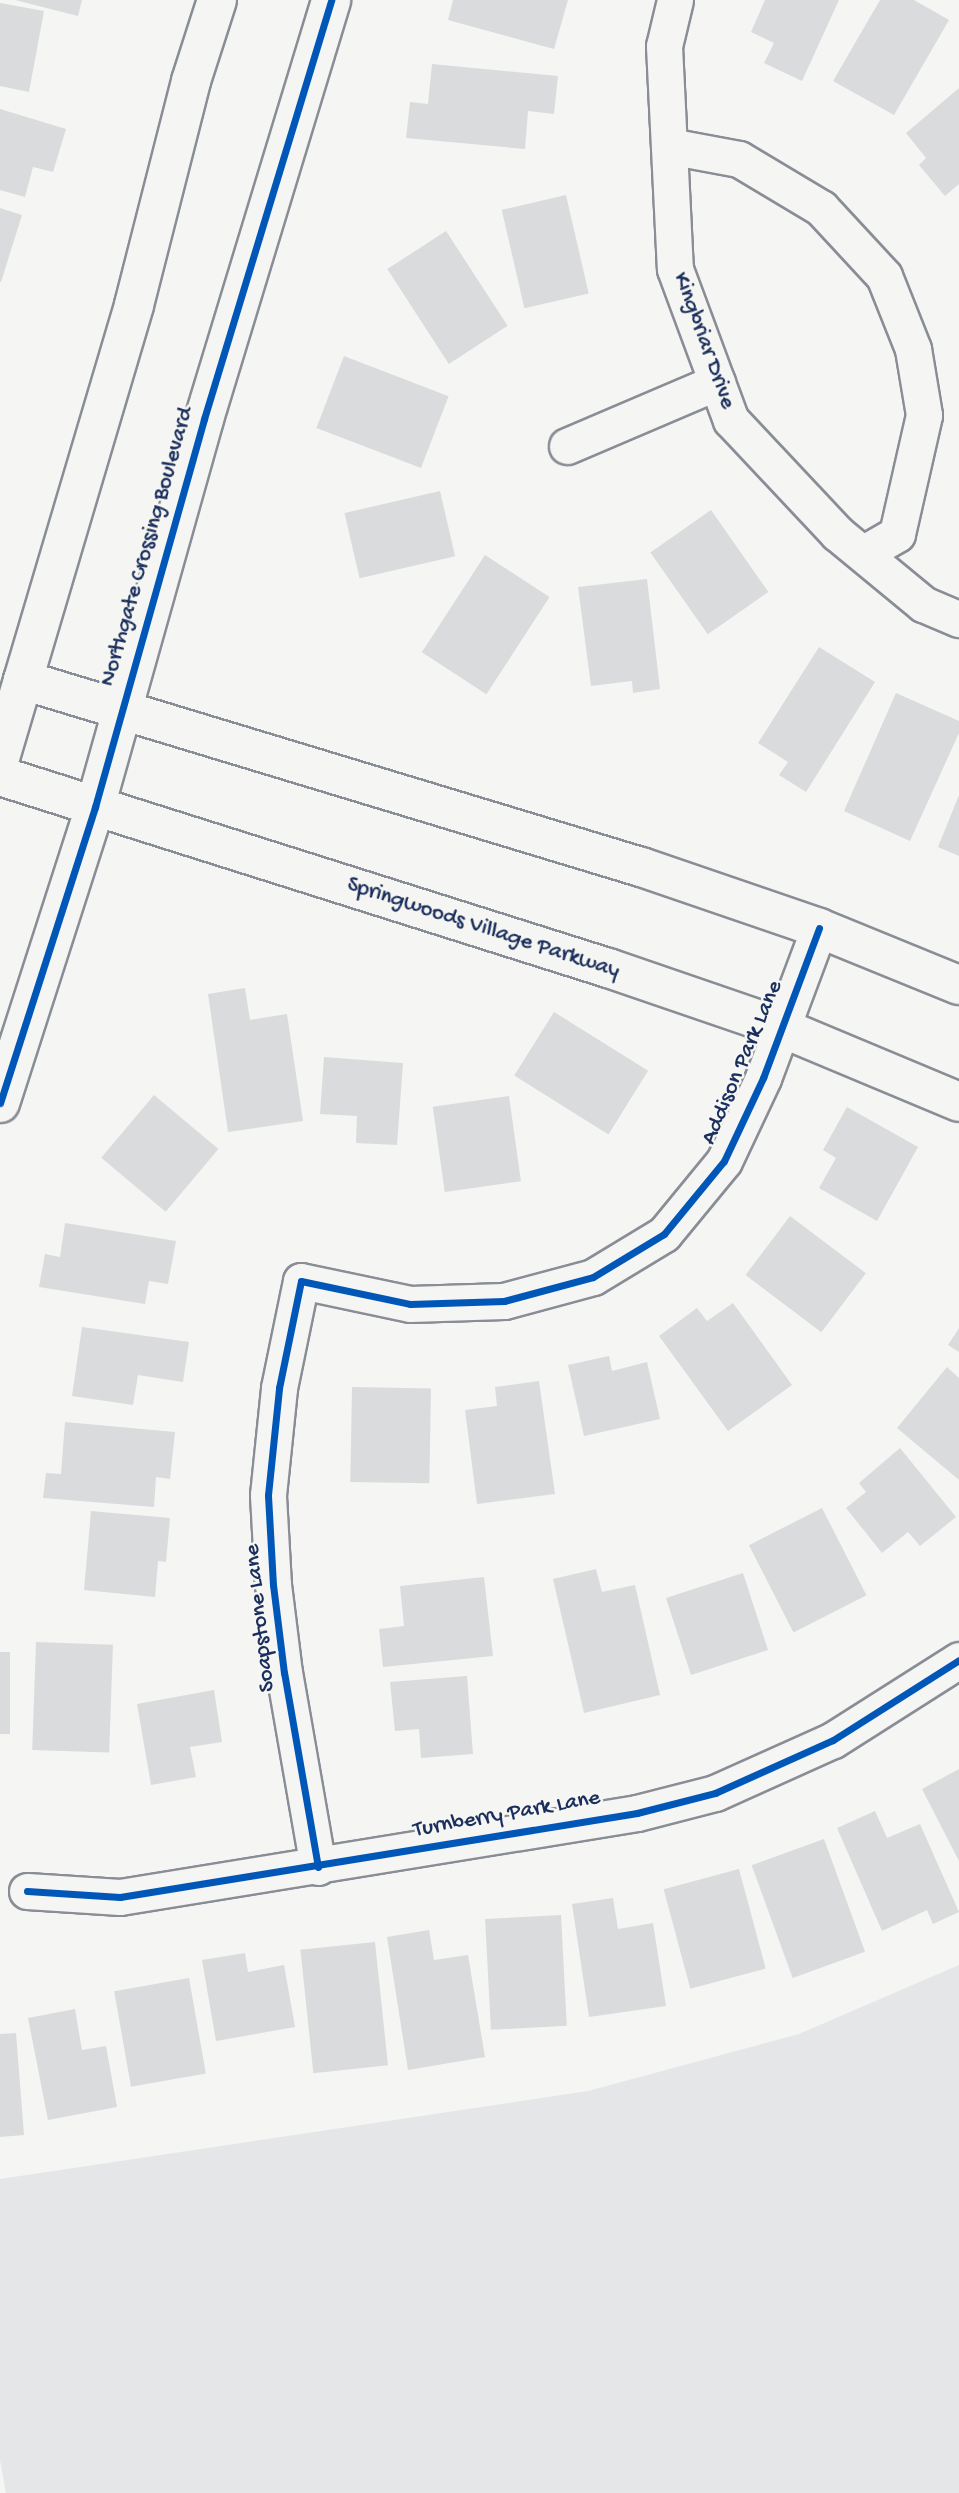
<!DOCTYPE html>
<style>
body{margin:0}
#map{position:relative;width:959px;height:2493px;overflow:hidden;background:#f5f5f3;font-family:"Gochi Hand",sans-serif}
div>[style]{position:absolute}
.green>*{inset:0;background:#e4e6e7}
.building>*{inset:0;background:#dadbdc;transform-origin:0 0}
.roads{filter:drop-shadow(2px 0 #898d95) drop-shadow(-2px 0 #898d95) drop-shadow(0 2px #898d95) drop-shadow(0 -2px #898d95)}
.street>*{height:35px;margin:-17.5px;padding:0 17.5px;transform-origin:17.5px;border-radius:17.5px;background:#f5f5f3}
.secondary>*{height:38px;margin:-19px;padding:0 19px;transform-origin:19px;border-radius:19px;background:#f5f5f3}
.cycleway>*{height:7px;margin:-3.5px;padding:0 3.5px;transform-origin:3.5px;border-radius:3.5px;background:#0057b8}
span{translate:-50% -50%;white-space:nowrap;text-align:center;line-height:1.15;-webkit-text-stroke:5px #f6f6f2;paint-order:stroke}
.street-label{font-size:23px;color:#1b2f5e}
</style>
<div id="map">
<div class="green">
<div style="clip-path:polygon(959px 1965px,959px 2493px,6px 2493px,0 2460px,0 2179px,588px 2091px,799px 2034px)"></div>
</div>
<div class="building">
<div style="clip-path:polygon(15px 0,82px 0,78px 16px)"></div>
<div style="clip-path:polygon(453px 0,568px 0,554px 49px,448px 20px)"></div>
<div style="clip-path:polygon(765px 0,839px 0,802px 81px,764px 63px,774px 43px,751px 32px)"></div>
<div style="clip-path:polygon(880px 0,914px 0,949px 20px,894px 115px,833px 81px)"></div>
<div style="clip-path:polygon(0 3px,44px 11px,29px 92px,0 86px)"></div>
<div style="clip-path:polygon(432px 64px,558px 76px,554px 114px,528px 111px,525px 149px,406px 138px,410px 102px,428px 104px)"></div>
<div style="clip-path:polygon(959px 88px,959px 184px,945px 196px,919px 165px,926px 158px,906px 133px)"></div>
<div style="clip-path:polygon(0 109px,66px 129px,53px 172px,33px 167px,25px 197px,0 190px)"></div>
<div style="left:566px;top:195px;width:101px;height:66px;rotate:77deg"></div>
<div style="clip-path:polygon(0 208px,22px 215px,1px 282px,0 282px)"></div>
<div style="left:446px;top:231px;width:113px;height:70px;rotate:57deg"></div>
<div style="left:344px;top:356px;width:112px;height:77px;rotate:21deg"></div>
<div style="left:440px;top:491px;width:67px;height:98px;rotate:77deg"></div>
<div style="left:711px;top:510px;width:100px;height:74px;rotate:55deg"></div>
<div style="left:485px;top:555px;width:77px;height:116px;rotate:33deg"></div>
<div style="clip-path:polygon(647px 579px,660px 689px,633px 693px,632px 681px,591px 686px,578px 587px)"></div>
<div style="clip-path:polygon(819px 647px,875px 682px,806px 792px,779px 775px,788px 762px,758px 743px)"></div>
<div style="clip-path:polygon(896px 693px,959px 721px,959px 733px,910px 841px,844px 811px)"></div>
<div style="clip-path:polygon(959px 795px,959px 856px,938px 847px)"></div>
<div style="clip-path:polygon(245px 988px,250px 1020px,287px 1014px,303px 1121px,228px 1132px,208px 994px)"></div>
<div style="left:554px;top:1012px;width:111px;height:75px;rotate:32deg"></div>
<div style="clip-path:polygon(324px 1057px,403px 1063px,397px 1145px,356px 1143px,357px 1116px,320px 1114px)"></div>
<div style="left:154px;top:1095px;width:84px;height:82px;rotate:40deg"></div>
<div style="left:509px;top:1096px;width:86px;height:77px;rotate:82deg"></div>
<div style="clip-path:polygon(847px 1107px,918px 1147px,877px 1221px,819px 1188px,836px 1158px,823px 1150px)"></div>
<div style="left:790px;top:1216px;width:95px;height:74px;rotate:37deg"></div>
<div style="clip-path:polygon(65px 1223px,176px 1241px,168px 1284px,149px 1281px,145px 1304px,39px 1287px,45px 1254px,60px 1257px)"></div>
<div style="clip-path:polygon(733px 1303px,792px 1385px,728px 1431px,659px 1336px,697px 1308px,707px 1321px)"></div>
<div style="clip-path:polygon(82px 1327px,189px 1342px,183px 1382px,138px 1375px,133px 1405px,72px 1396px)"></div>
<div style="clip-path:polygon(959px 1328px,959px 1352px,948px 1345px)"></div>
<div style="clip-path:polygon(609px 1356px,612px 1371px,647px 1362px,660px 1419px,584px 1436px,568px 1365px)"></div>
<div style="clip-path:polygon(947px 1367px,959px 1378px,959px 1480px,897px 1428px)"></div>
<div style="clip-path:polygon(539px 1381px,555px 1494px,477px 1504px,465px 1410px,497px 1406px,495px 1387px)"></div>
<div style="left:352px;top:1387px;width:79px;height:95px;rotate:1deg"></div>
<div style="clip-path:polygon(65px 1422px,175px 1432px,170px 1479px,156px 1477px,154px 1507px,43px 1498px,46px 1473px,61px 1474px)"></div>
<div style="clip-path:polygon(900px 1448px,956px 1517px,920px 1546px,908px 1532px,882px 1553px,846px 1508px,866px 1492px,859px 1483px)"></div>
<div style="left:822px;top:1508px;width:98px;height:82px;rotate:63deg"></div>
<div style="clip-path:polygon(91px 1511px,170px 1518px,166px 1562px,158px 1561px,155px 1597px,84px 1590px)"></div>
<div style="clip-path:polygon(596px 1569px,602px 1592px,635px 1585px,660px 1695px,584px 1713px,553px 1579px)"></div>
<div style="left:743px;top:1573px;width:81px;height:81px;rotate:72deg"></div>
<div style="clip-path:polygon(484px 1577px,493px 1656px,383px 1667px,379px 1629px,404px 1626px,400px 1586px)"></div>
<div style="left:36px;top:1642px;width:77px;height:108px;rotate:2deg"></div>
<div style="left:0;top:1652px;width:10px;height:82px"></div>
<div style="clip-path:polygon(467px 1676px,473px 1754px,421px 1758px,419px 1729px,395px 1731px,390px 1682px)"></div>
<div style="clip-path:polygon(214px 1690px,222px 1742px,190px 1747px,196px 1777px,151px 1785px,137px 1704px)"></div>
<div style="clip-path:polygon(959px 1769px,959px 1861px,922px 1789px)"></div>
<div style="clip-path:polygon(875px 1811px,887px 1838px,920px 1824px,959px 1912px,933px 1924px,927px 1910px,882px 1931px,837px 1828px)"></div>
<div style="left:824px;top:1839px;width:120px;height:77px;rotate:70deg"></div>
<div style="left:739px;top:1869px;width:103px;height:78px;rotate:75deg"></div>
<div style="clip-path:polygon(613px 1898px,618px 1929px,653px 1923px,666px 2006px,589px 2017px,572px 1904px)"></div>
<div style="left:561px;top:1915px;width:111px;height:76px;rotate:87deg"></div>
<div style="clip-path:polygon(429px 1930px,434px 1960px,468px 1955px,485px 2057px,408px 2070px,387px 1937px)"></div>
<div style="left:375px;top:1942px;width:124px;height:75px;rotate:84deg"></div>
<div style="clip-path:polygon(245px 1953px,248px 1972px,284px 1965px,295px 2027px,216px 2041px,202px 1960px)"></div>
<div style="left:189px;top:1978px;width:97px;height:76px;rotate:80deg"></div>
<div style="clip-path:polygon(75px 2009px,82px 2050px,106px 2046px,117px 2107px,48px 2120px,28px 2018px)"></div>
<div style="clip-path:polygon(16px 2033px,24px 2135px,0 2137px,0 2034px)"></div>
</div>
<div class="roads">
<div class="street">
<div style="left:675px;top:0;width:47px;rotate:103.4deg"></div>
<div style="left:664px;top:46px;width:223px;rotate:87.2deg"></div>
<div style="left:675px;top:269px;width:161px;rotate:69.7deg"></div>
<div style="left:731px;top:420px;width:155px;rotate:46.8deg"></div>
<div style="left:837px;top:533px;width:112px;rotate:39.5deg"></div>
<div style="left:923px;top:604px;width:39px;rotate:23deg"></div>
<div style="left:669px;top:146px;width:71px;rotate:10.5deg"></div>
<div style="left:739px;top:159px;width:96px;rotate:30.9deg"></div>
<div style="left:821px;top:208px;width:93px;rotate:47.2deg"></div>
<div style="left:884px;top:276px;width:79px;rotate:68.3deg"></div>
<div style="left:913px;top:349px;width:67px;rotate:80.5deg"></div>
<div style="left:924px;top:415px;width:122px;rotate:102.8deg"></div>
<div style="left:897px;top:534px;width:39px;rotate:150deg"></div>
<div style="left:567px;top:446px;width:163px;rotate:-23.1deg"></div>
<div style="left:318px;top:1867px;width:197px;rotate:-99.9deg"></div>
<div style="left:284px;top:1673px;width:89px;rotate:-97.1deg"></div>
<div style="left:273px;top:1585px;width:90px;rotate:-93.2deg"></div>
<div style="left:268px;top:1495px;width:108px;rotate:-84.1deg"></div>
<div style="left:279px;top:1388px;width:109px;rotate:-78.4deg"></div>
<div style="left:301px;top:1281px;width:111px;rotate:11.9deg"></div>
<div style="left:410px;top:1304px;width:94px;rotate:-1.8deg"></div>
<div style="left:504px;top:1301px;width:92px;rotate:-15.1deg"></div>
<div style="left:593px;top:1277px;width:83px;rotate:-31.2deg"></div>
<div style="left:664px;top:1234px;width:94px;rotate:-50.6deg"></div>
<div style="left:724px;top:1161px;width:92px;rotate:-64.8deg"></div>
<div style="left:763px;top:1078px;width:160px;rotate:-69.5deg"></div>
<div style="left:27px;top:1891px;width:93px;rotate:3.7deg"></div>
<div style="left:120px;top:1897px;width:524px;rotate:-9.23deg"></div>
<div style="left:637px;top:1813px;width:81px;rotate:-14.4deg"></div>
<div style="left:715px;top:1793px;width:129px;rotate:-24.2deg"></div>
<div style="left:833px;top:1740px;width:149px;rotate:-32.4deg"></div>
</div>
<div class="secondary">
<div style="left:23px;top:680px;width:646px;rotate:16.84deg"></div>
<div style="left:641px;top:867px;width:188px;rotate:18.9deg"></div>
<div style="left:819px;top:928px;width:151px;rotate:22.2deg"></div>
<div style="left:0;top:758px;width:472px;rotate:-73.5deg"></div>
<div style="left:134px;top:305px;width:231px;rotate:-75.7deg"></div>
<div style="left:191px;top:81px;width:85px;rotate:-72.2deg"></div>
<div style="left:0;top:776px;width:638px;rotate:17.53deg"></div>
<div style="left:608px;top:968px;width:182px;rotate:18.9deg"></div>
<div style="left:780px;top:1027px;width:194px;rotate:22.7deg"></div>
<div style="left:0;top:1103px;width:311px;rotate:-72.2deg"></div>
<div style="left:95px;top:807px;width:403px;rotate:-74.3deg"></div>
<div style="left:204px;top:419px;width:438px;rotate:-73.1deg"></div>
</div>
</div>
<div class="cycleway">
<div style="left:0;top:1103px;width:311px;rotate:-72.2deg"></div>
<div style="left:95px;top:807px;width:403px;rotate:-74.3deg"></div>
<div style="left:204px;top:419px;width:438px;rotate:-73.1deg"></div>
<div style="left:318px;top:1867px;width:197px;rotate:-99.9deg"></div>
<div style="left:284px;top:1673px;width:89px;rotate:-97.1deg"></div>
<div style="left:273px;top:1585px;width:90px;rotate:-93.2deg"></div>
<div style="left:268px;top:1495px;width:108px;rotate:-84.1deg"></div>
<div style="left:279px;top:1388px;width:109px;rotate:-78.4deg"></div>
<div style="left:301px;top:1281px;width:111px;rotate:11.9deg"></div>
<div style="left:410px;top:1304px;width:94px;rotate:-1.8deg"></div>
<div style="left:504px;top:1301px;width:92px;rotate:-15.1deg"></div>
<div style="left:593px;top:1277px;width:83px;rotate:-31.2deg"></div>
<div style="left:664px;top:1234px;width:94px;rotate:-50.6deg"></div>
<div style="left:724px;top:1161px;width:92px;rotate:-64.8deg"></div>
<div style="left:763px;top:1078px;width:160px;rotate:-69.5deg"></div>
<div style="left:27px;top:1891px;width:93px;rotate:3.7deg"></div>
<div style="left:120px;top:1897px;width:524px;rotate:-9.23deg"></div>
<div style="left:637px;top:1813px;width:81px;rotate:-14.4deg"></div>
<div style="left:715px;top:1793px;width:129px;rotate:-24.2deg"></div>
<div style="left:833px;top:1740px;width:149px;rotate:-32.4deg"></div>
</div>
<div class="street-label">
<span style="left:703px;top:341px;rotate:70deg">Kingbriar Drive</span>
<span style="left:148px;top:547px;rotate:-74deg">Northgate Crossing Boulevard</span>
<span style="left:483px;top:929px;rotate:18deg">Springwoods Village Parkway</span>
<span style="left:743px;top:1063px;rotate:-67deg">Addison Park Lane</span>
<span style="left:261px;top:1618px;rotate:-96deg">Soapstone Lane</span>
<span style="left:507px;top:1815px;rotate:-10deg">Turnberry Park Lane</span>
</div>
</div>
